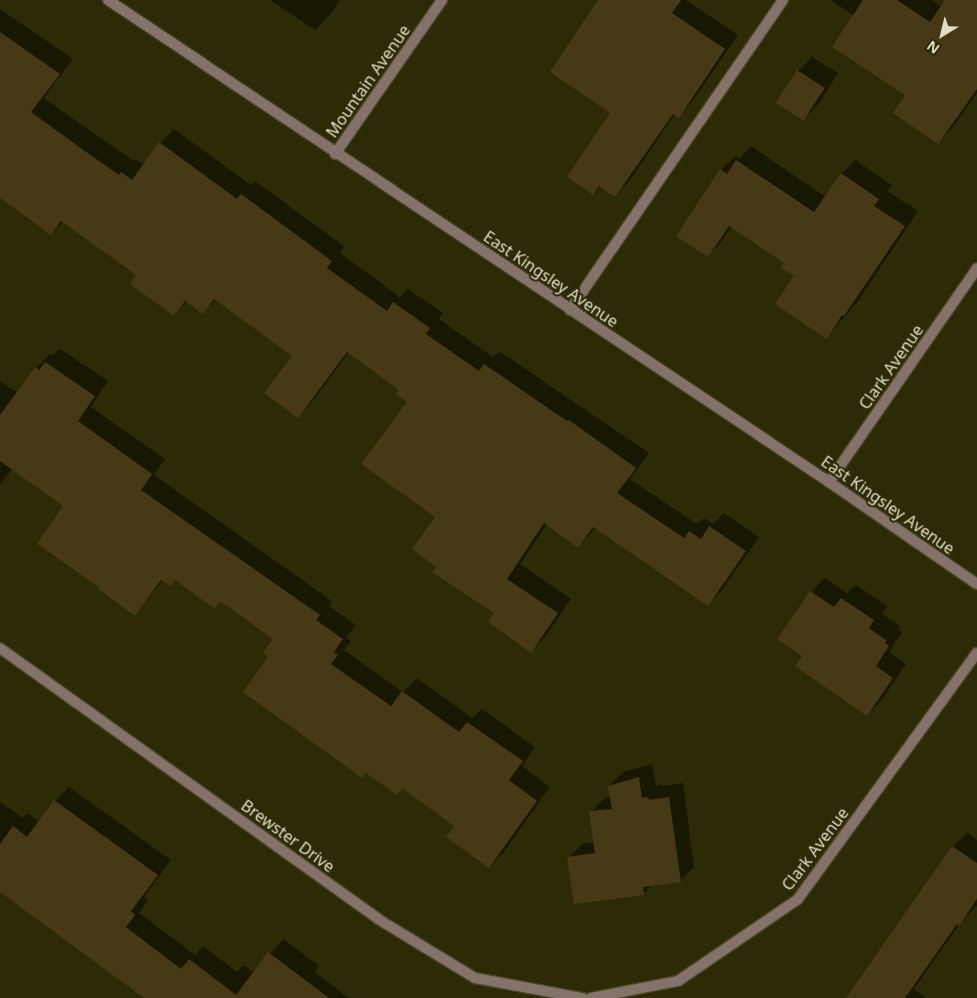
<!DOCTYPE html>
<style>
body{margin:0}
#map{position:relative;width:977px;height:998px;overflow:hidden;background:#2d2b05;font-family:"Noto Sans",sans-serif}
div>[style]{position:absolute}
.shadow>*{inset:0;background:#0007}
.building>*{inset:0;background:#483916;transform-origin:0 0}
.roads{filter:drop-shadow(1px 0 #494724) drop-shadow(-1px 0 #494724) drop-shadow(0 1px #494724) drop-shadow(0 -1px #494724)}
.service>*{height:10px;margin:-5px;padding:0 5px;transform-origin:5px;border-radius:5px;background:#84726b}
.minor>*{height:10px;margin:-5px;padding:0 5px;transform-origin:5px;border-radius:5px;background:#84726b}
.tertiary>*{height:10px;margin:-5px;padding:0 5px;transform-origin:5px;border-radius:5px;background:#84726b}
span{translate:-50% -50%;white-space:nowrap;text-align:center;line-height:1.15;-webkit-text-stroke:4px #2d2b05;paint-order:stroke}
.street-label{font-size:16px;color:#deddc9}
.north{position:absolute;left:917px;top:10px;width:50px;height:50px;-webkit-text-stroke:4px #2d2b05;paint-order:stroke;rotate:216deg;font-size:14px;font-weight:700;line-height:20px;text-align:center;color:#deddc9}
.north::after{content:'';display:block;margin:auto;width:18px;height:22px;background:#deddc9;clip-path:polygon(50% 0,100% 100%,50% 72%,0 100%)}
</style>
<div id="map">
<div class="shadow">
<div style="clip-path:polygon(270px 0,340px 0,329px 16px,315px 30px)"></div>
<div style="clip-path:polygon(600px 0,686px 0,738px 35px,692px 102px,679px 116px,675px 114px,629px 182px,615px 195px,601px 186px,593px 194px,612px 113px)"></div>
<div style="clip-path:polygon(831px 0,932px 0,942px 7px,947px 0,977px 0,977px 93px,952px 128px,938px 142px,854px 16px)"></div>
<div style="clip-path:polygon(0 9px,73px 59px,44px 98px,96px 135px,134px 161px,136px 159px,144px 165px,160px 143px,174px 129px,251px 185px,255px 181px,345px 247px,340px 253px,400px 297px,408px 289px,443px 313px,439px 319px,493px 357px,499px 351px,649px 453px,630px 479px,697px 524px,704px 518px,713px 524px,724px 513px,759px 537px,722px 590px,708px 604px,596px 527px,578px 547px,547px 524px,520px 564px,571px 599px,545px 637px,531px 651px,496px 613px,437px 567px,437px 517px,409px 401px,401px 390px,349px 352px,312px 402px,298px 416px,293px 355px,216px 299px,203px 312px,187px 301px,174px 315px,138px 274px,64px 221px,51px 234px,0 196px)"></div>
<div style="clip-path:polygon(812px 57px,838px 73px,818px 105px,804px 119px,778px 103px,798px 71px)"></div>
<div style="clip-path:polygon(751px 146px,826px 197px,841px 174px,855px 160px,892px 185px,887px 191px,918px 211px,858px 301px,827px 337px,795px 275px,786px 262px,732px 226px,721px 242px,708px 256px,677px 235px,721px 170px,735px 156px,739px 159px)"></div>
<div style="clip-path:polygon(60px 349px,108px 381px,91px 407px,165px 459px,154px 475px,332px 601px,329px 606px,356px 625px,346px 638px,351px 641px,344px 650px,403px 692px,417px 678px,472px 718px,482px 709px,535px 747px,522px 766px,550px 787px,503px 853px,489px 867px,456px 826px,270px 657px,275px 639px,221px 600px,215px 607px,176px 579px,163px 580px,135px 614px,101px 587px,65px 506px,13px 468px,0 485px,0 381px,18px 393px,36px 368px,50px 354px,52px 356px)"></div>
<div style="clip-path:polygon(825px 578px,847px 593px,856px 585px,887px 606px,882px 614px,900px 626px,898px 629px,902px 632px,889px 652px,906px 664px,881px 701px,867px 715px,804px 656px,779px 639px,811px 592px)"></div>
<div style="clip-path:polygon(652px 764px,656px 785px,662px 784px,662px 786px,683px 783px,694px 867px,680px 881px,652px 885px,644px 894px,568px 858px,582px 844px,595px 842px,591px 812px,605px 798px,611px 797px,609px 786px,623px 772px)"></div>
<div style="clip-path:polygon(69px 787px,171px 860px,144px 897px,148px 900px,139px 913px,195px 955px,203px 946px,237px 972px,244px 965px,254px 973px,283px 939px,319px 966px,315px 972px,349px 998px,151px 998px,0 891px,0 802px,23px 818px,28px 813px,40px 822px,55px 801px)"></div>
<div style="clip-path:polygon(967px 833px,977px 840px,977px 906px,961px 922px,914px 989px,926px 998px,849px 998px,953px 847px)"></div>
</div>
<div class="building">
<div style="clip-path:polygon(598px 0,681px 0,672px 13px,725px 49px,679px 118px,673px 114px,615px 197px,599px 186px,593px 195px,567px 177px,610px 113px,550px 72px)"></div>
<div style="clip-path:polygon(863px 0,897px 0,930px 22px,945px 0,977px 0,977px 89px,938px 144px,893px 113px,905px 95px,832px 47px)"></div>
<div style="clip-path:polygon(0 32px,60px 74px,31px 112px,82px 149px,119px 175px,121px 172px,132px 180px,159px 142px,237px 199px,241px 194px,332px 261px,327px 268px,387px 311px,393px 302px,430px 328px,426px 334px,479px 371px,484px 364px,567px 421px,569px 420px,636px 468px,617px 493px,684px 538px,689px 531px,701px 539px,709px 526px,746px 551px,708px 606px,593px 527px,578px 548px,544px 523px,507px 579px,558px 613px,531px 653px,488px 622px,494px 613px,432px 572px,436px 567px,412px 549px,435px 517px,361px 464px,407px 402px,396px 394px,399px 390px,347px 352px,298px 418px,264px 393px,292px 356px,214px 299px,203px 314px,185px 301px,174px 316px,130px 284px,136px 275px,61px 221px,51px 235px,0 198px)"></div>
<div style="left:797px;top:70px;width:33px;height:39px;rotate:33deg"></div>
<div style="clip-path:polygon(736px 160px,814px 212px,841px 173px,879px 199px,874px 206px,905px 226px,844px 316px,842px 315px,827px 339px,775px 304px,794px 276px,781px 268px,784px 263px,729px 226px,708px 257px,676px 236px,720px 169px,727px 174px)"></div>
<div style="clip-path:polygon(45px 362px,95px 396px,78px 421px,152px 474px,141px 490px,320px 615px,316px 620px,343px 639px,334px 652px,338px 655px,331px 664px,391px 706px,402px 691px,459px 732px,467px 722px,523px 761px,509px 780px,537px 801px,489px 868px,446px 837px,454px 826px,402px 788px,397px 795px,366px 773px,362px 778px,243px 692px,268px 657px,263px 653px,273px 639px,220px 601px,215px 609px,175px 580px,171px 586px,161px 580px,135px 616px,98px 589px,99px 587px,37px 544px,63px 506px,0 461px,0 415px,35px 367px,39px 370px)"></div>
<div style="clip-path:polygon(810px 591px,834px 607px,841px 598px,874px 620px,869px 628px,887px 641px,885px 643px,889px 646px,876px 666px,893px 678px,867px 716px,795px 666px,802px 656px,777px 639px)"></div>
<div style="clip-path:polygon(639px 777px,642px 798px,648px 797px,649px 800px,669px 797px,681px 882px,643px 887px,644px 895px,574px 904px,567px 857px,595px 853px,589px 811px,612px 809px,608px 786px)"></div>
<div style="clip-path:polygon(54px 800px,158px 875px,131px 911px,135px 915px,126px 927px,181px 969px,189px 959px,236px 995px,268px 952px,329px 998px,144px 998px,0 892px,0 844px,13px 826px,27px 837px)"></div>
<div style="clip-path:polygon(952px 846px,977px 863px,977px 899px,959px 926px,957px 924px,905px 998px,846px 998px)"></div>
</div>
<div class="roads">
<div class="service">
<div style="left:570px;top:310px;width:376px;rotate:-55.5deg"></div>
</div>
<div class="minor">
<div style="left:335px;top:154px;width:188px;rotate:-55.2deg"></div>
<div style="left:829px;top:482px;width:260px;rotate:-55.3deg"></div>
<div style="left:0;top:648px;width:465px;rotate:35.6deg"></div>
<div style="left:378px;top:919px;width:114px;rotate:31.3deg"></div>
<div style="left:475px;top:978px;width:110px;rotate:10.5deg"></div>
<div style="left:591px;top:998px;width:89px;rotate:-11.1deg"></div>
<div style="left:678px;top:981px;width:145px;rotate:-34.3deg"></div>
<div style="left:798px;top:899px;width:304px;rotate:-54deg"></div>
</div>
<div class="tertiary">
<div style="left:108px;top:0;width:867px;rotate:33.76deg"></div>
<div style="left:829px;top:482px;width:180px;rotate:34.6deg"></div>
</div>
</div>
<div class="street-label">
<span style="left:368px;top:81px;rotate:-55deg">Mountain Avenue</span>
<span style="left:551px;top:279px;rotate:34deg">East Kingsley Avenue</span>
<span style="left:891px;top:367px;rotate:-55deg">Clark Avenue</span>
<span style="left:888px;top:505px;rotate:35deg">East Kingsley Avenue</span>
<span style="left:288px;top:836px;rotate:36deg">Brewster Drive</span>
<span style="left:815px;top:849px;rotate:-53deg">Clark Avenue</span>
</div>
<div class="north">N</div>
</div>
